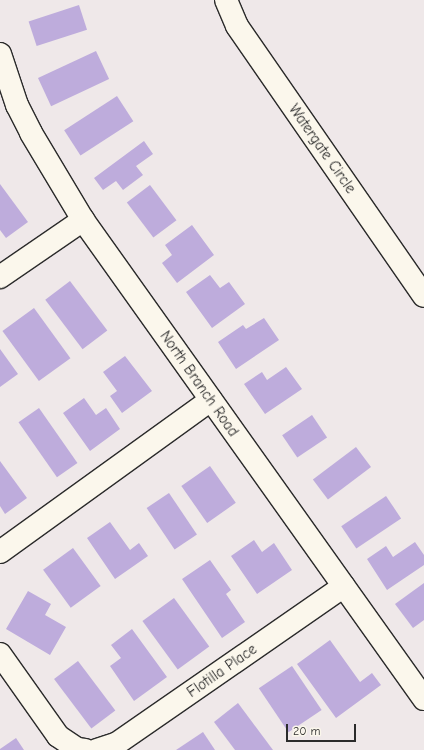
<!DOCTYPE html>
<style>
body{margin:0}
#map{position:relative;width:424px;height:750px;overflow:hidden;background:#efe8e9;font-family:"Comic Neue",sans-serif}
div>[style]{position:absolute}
.building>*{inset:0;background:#beacdc;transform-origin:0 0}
.roads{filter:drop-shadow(1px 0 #2b2b2b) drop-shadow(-1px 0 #2b2b2b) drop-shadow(0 1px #2b2b2b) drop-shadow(0 -1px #2b2b2b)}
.street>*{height:22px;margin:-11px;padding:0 11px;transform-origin:11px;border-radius:11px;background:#fbf7ec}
span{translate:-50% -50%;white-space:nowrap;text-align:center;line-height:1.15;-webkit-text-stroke:4px #fbf7ec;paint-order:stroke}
.street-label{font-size:15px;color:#2b2b2b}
.scale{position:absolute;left:286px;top:724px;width:70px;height:18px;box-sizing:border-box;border:2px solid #2b2b2b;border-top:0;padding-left:5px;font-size:12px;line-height:14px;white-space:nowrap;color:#2b2b2b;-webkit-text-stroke:3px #fbf7ec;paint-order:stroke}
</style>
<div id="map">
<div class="building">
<div style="left:79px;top:5px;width:26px;height:53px;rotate:72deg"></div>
<div style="left:96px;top:51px;width:31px;height:64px;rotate:65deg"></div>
<div style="left:117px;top:96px;width:30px;height:63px;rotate:57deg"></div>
<div style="clip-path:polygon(144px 141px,153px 154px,136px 166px,143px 175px,123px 190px,116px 181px,103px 190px,94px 178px)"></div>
<div style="clip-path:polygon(0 184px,28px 222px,6px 238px,0 230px)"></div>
<div style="left:150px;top:185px;width:44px;height:29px;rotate:53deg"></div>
<div style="clip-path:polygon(192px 225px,214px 255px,177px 283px,162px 263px,172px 255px,165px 245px)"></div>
<div style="clip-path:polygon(210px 275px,220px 288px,229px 282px,245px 304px,212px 328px,186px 292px)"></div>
<div style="left:70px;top:281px;width:62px;height:31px;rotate:53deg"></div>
<div style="left:34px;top:308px;width:62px;height:39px;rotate:54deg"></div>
<div style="clip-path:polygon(264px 318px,279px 340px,236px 369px,218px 342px,243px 325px,246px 329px)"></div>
<div style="clip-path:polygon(0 349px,18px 374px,0 387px)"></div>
<div style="clip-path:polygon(125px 356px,152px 391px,122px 413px,110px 396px,117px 391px,103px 372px)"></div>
<div style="clip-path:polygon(286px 367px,302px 389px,265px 414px,244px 384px,262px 372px,267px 380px)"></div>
<div style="clip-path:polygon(84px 398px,96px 415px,106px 408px,120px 429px,90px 451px,63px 413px)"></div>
<div style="left:39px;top:408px;width:67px;height:25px;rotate:55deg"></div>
<div style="left:312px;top:415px;width:27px;height:36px;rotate:56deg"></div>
<div style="left:356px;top:447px;width:25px;height:54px;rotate:53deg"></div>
<div style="clip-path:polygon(0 461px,27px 498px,5px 514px,0 506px)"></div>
<div style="left:210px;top:466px;width:45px;height:35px;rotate:55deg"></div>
<div style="left:169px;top:493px;width:50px;height:27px;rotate:56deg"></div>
<div style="left:386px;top:496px;width:27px;height:54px;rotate:56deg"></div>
<div style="clip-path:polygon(110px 522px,130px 550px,139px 543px,148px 556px,115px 579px,87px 538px)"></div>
<div style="clip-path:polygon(254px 540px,262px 552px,274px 543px,292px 570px,257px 594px,231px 556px)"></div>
<div style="clip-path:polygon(415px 542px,424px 555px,424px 565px,387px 590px,367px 559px,386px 546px,393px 557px)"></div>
<div style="left:73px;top:548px;width:47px;height:37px;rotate:54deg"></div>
<div style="clip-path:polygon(210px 560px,231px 590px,226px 594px,245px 622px,222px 638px,182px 579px)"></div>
<div style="clip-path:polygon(424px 583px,424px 620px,413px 628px,395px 604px)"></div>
<div style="clip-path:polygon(28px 591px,51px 604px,45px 615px,66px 627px,50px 655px,6px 629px)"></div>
<div style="left:174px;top:598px;width:60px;height:39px;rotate:54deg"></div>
<div style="clip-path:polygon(132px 629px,167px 677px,134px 701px,110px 666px,121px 658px,111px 645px)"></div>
<div style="clip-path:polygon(330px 640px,360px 682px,372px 673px,381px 685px,336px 718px,297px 664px)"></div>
<div style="left:78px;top:661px;width:62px;height:30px;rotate:53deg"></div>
<div style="left:292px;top:666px;width:53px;height:40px;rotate:56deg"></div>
<div style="clip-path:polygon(238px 703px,273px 750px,235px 750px,214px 722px)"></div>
<div style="clip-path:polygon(203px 732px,215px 750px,176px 750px)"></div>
<div style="clip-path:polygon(16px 738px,24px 750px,0 750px,0 749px)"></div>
</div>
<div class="roads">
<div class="street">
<div style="left:226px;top:0;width:28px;rotate:67deg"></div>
<div style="left:237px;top:26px;width:328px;rotate:55.3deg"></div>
<div style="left:0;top:54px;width:54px;rotate:71.6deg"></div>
<div style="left:17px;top:105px;width:31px;rotate:63deg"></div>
<div style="left:31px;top:133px;width:101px;rotate:59.1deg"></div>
<div style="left:83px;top:220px;width:588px;rotate:54.55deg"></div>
<div style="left:0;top:277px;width:101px;rotate:-34.5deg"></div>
<div style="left:0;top:552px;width:260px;rotate:-35.8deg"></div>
<div style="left:0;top:654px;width:100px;rotate:54.7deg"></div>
<div style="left:58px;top:736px;width:23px;rotate:34deg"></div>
<div style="left:77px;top:749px;width:8px;rotate:7deg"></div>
<div style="left:97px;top:750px;width:20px;rotate:-18deg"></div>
<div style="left:116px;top:744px;width:277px;rotate:-34.7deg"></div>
</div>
</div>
<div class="street-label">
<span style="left:322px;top:149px;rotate:55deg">Watergate Circle</span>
<span style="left:199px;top:384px;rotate:55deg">North Branch Road</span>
<span style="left:222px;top:671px;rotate:-35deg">Flotilla Place</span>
</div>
<div class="scale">20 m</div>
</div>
